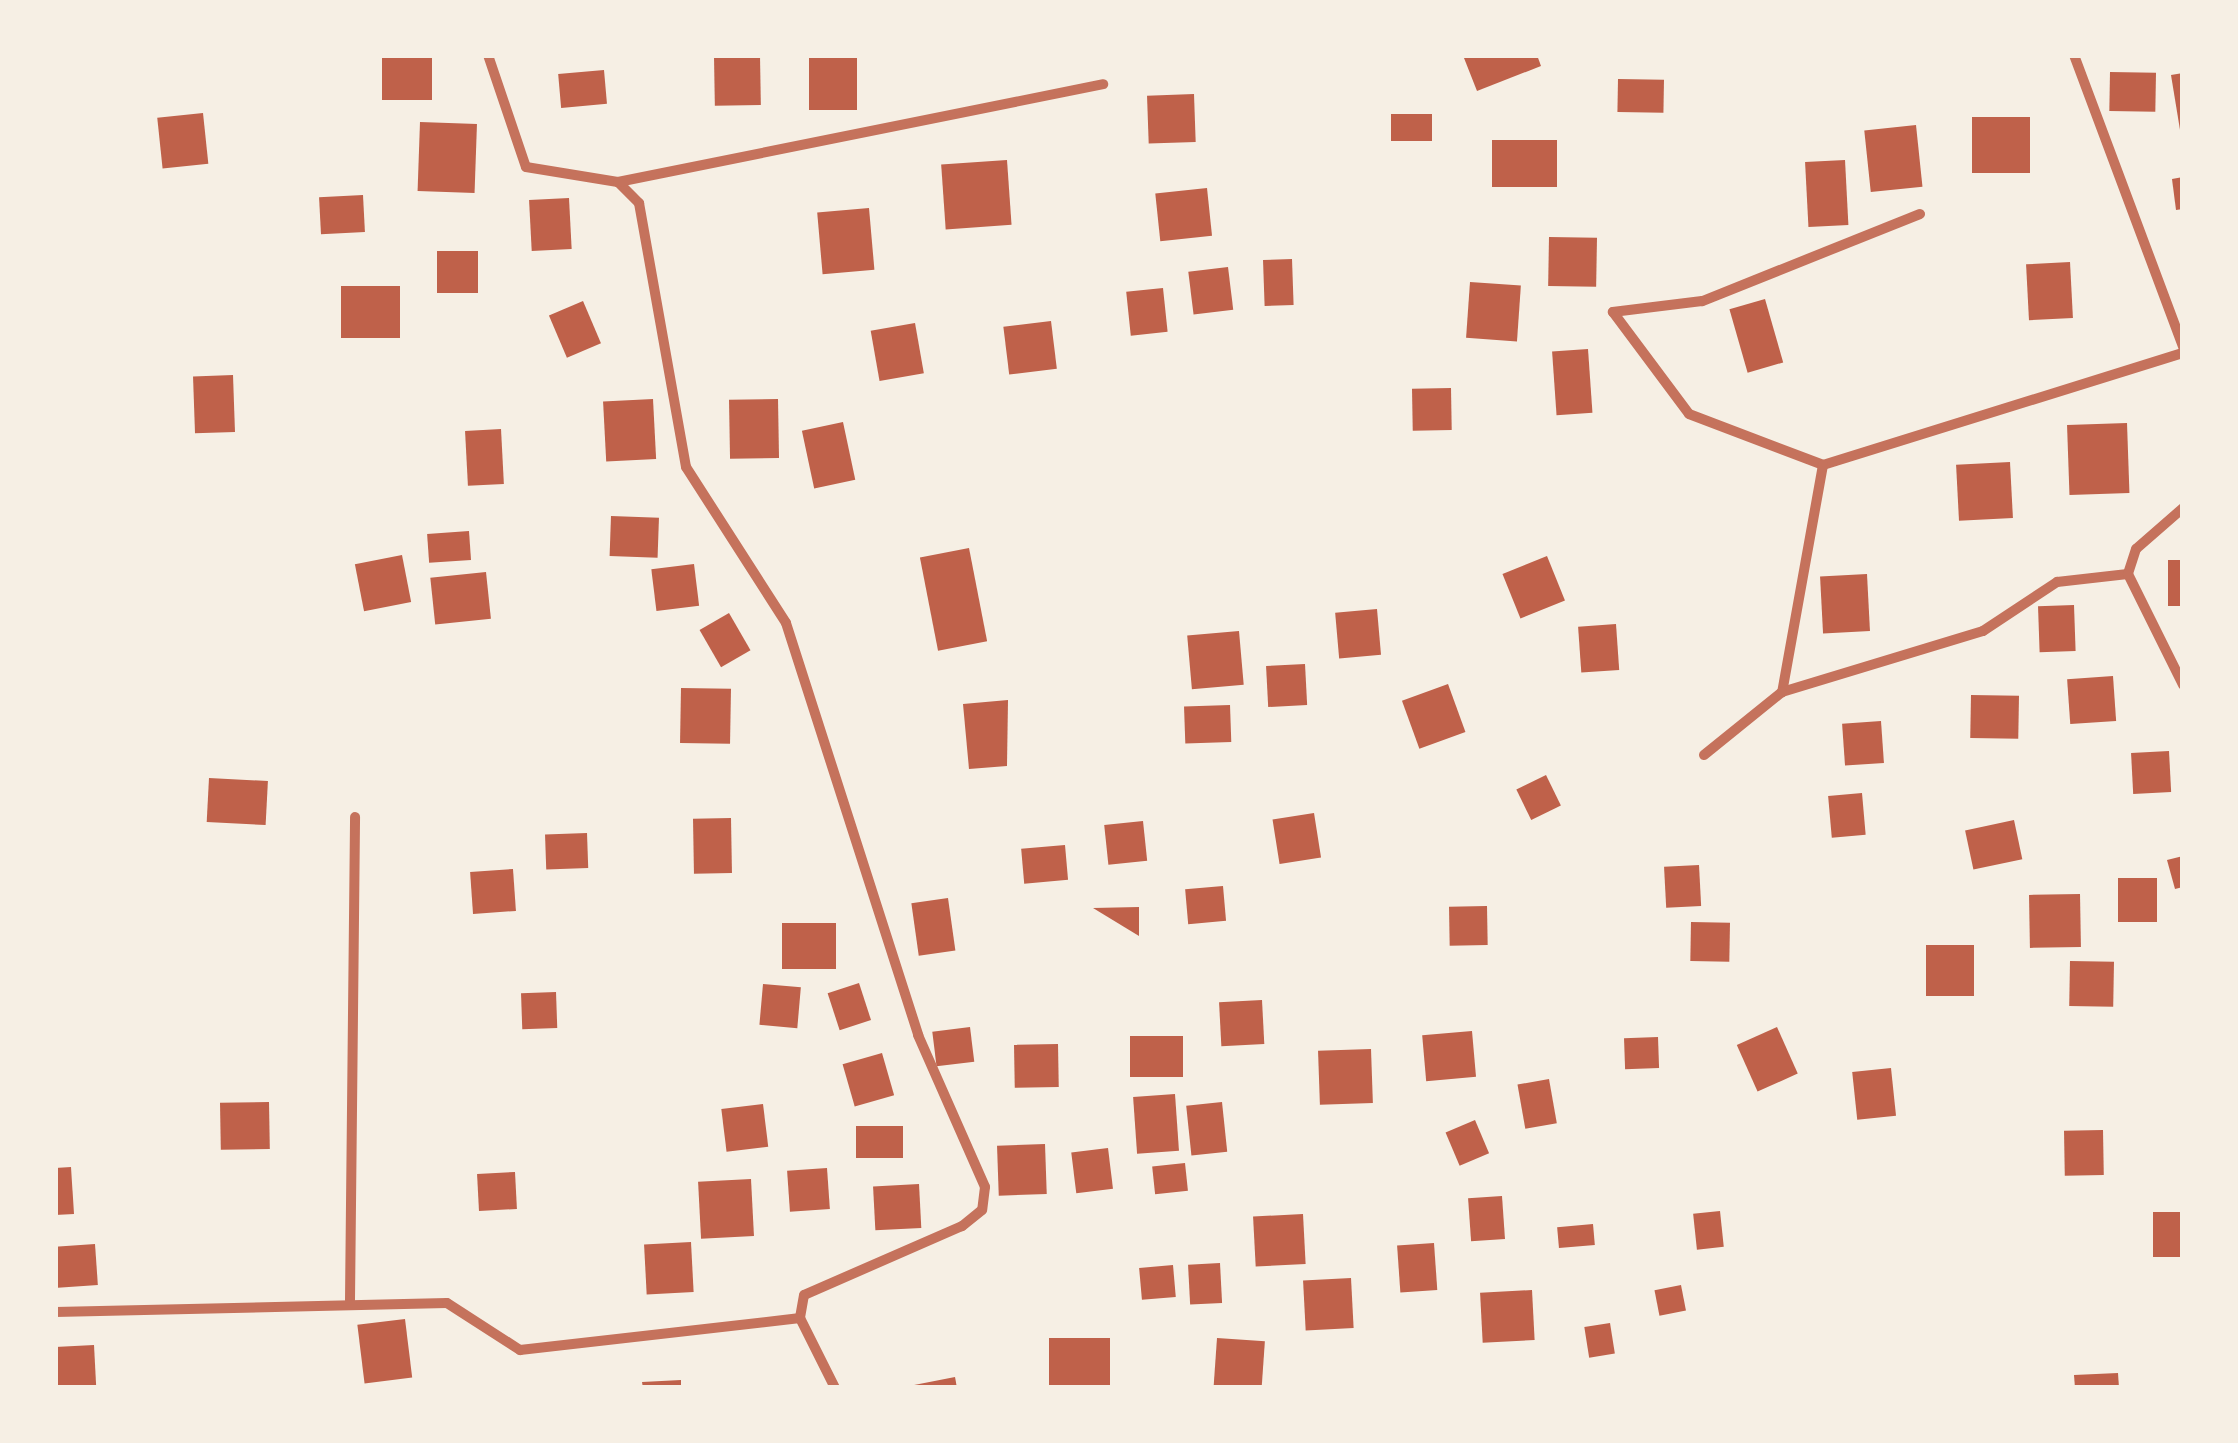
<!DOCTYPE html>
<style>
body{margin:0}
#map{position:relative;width:2238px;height:1443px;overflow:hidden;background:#f6efe4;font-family:Cabin,sans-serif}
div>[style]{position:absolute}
.building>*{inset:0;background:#bf614a;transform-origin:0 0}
.minor>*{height:10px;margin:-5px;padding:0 5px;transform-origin:5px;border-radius:5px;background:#c5725c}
span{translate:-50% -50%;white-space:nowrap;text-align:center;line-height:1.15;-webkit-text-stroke:9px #f6efe4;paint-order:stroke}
.frame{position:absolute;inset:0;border:58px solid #f6efe4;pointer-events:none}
</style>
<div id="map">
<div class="building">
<div style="left:382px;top:55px;width:50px;height:45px"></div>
<div style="left:809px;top:55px;width:48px;height:55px"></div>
<div style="clip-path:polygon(1537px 55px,1541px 66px,1477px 91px,1464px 58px)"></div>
<div style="left:760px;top:56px;width:49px;height:46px;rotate:89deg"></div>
<div style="left:604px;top:70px;width:34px;height:46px;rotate:85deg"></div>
<div style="left:2110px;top:72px;width:46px;height:39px;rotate:1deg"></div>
<div style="clip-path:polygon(2183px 73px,2183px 136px,2181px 136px,2171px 75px)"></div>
<div style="left:1618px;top:79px;width:46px;height:33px;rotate:1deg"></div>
<div style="left:1194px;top:94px;width:48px;height:47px;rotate:88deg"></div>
<div style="left:203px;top:113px;width:51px;height:46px;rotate:84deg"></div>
<div style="left:1432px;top:114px;width:27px;height:41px;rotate:90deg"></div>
<div style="left:1972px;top:117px;width:58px;height:56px"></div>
<div style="left:420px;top:122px;width:57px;height:69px;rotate:2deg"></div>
<div style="left:1916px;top:125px;width:62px;height:52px;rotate:84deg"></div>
<div style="left:1557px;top:140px;width:47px;height:65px;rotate:90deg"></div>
<div style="left:1007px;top:160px;width:65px;height:66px;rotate:86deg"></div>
<div style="left:1845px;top:160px;width:65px;height:40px;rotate:87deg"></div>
<div style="clip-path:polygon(2183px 177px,2183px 209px,2176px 210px,2172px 179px)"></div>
<div style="left:1207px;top:188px;width:48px;height:52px;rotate:84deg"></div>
<div style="left:363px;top:195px;width:37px;height:44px;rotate:87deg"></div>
<div style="left:569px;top:198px;width:51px;height:40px;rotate:87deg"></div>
<div style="left:869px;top:208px;width:62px;height:52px;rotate:85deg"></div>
<div style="left:1549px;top:237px;width:48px;height:49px;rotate:1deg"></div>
<div style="left:437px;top:251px;width:41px;height:42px"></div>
<div style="left:1292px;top:259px;width:46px;height:29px;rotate:88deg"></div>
<div style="left:2070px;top:262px;width:56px;height:44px;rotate:87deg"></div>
<div style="left:1228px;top:267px;width:43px;height:40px;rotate:83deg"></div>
<div style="left:1470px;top:282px;width:51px;height:56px;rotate:4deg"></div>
<div style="left:341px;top:286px;width:59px;height:52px"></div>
<div style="left:1163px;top:288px;width:44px;height:37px;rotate:84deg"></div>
<div style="left:1765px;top:299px;width:66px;height:37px;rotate:74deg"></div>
<div style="left:583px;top:301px;width:46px;height:37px;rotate:67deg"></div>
<div style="left:1051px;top:321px;width:48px;height:48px;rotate:83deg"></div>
<div style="left:915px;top:323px;width:51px;height:45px;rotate:80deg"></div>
<div style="left:1588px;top:349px;width:64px;height:36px;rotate:86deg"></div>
<div style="left:233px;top:375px;width:57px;height:40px;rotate:88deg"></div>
<div style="left:1451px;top:388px;width:42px;height:39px;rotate:89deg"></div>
<div style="left:653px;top:399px;width:60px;height:50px;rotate:87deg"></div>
<div style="left:778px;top:399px;width:59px;height:49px;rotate:89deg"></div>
<div style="left:843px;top:422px;width:59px;height:42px;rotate:78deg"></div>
<div style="left:2127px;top:423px;width:70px;height:60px;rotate:88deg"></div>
<div style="left:501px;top:429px;width:55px;height:36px;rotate:87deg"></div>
<div style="left:2010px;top:462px;width:56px;height:54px;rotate:87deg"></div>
<div style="left:611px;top:516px;width:48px;height:40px;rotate:2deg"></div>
<div style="left:469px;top:531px;width:29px;height:42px;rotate:86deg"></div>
<div style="left:969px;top:548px;width:95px;height:50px;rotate:79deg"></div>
<div style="left:402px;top:555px;width:48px;height:48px;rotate:79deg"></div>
<div style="left:1547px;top:556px;width:48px;height:48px;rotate:68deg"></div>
<div style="left:2183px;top:560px;width:46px;height:15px;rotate:90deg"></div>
<div style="left:694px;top:564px;width:42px;height:43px;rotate:83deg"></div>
<div style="left:486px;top:572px;width:47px;height:56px;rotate:84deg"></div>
<div style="left:1867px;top:574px;width:57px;height:47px;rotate:87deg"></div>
<div style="left:2074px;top:605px;width:46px;height:36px;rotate:88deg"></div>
<div style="left:1377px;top:609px;width:46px;height:42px;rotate:85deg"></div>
<div style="left:729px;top:613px;width:43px;height:34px;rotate:60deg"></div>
<div style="left:1616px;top:624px;width:46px;height:38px;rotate:86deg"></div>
<div style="left:1239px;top:631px;width:54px;height:52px;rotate:85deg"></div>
<div style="left:1305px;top:664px;width:41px;height:39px;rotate:87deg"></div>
<div style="left:2113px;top:676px;width:45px;height:46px;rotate:86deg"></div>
<div style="left:1448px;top:684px;width:51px;height:49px;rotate:70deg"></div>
<div style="left:681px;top:688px;width:50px;height:55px;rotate:1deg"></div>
<div style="left:1971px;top:695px;width:48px;height:43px;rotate:1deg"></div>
<div style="clip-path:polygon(1008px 700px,1007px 766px,969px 769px,963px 704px)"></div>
<div style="left:1230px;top:705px;width:37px;height:46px;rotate:88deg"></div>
<div style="left:1881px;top:721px;width:42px;height:39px;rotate:86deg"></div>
<div style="left:2169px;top:751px;width:41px;height:38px;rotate:87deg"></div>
<div style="left:1546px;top:775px;width:34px;height:33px;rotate:64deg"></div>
<div style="left:209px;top:778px;width:59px;height:44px;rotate:3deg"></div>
<div style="left:1862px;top:793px;width:42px;height:34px;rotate:85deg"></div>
<div style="left:1314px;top:813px;width:45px;height:42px;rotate:81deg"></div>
<div style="left:731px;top:818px;width:55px;height:38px;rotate:89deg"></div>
<div style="left:2014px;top:820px;width:40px;height:50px;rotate:78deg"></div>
<div style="left:1143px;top:821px;width:40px;height:39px;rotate:84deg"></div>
<div style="left:587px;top:833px;width:35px;height:42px;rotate:88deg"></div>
<div style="left:1065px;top:845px;width:35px;height:44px;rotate:85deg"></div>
<div style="clip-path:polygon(2183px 856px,2183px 887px,2175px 889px,2167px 860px)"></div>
<div style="left:1699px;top:865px;width:41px;height:35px;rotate:87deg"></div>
<div style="left:513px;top:869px;width:42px;height:43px;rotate:86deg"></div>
<div style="left:2118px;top:878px;width:39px;height:44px"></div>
<div style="left:1223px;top:886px;width:35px;height:38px;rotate:85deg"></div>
<div style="left:2080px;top:894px;width:53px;height:51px;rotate:89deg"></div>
<div style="left:948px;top:898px;width:53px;height:37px;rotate:82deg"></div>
<div style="left:1487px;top:906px;width:39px;height:38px;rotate:89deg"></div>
<div style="clip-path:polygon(1139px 907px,1139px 936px,1093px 908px)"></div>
<div style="left:1691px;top:922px;width:39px;height:39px;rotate:1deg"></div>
<div style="left:782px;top:923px;width:54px;height:46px"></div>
<div style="left:1974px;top:945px;width:51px;height:48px;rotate:90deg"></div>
<div style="left:2070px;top:961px;width:44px;height:45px;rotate:1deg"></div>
<div style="left:859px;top:983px;width:39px;height:33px;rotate:72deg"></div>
<div style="left:763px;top:984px;width:38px;height:41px;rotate:5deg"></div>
<div style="left:556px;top:992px;width:36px;height:35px;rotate:88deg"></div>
<div style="left:1262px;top:1000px;width:44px;height:43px;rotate:87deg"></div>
<div style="left:970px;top:1027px;width:35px;height:38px;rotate:83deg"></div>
<div style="left:1777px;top:1027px;width:51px;height:44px;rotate:66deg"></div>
<div style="left:1472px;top:1031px;width:46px;height:50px;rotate:85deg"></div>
<div style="left:1183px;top:1036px;width:41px;height:53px;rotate:90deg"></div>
<div style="left:1658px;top:1037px;width:31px;height:34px;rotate:88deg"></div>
<div style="left:1058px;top:1044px;width:43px;height:44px;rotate:89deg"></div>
<div style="left:1371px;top:1049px;width:54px;height:53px;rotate:88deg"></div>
<div style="left:882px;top:1053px;width:44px;height:41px;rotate:74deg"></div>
<div style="left:1891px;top:1068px;width:48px;height:39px;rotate:84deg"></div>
<div style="left:1549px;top:1079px;width:45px;height:32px;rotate:80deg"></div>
<div style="left:1175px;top:1094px;width:57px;height:42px;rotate:86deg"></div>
<div style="left:269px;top:1102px;width:47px;height:49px;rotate:89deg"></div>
<div style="left:1222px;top:1102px;width:50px;height:36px;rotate:84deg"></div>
<div style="left:763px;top:1104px;width:43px;height:42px;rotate:83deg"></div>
<div style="left:1475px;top:1120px;width:36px;height:32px;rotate:67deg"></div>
<div style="left:856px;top:1126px;width:47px;height:32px"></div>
<div style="left:2103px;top:1130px;width:45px;height:39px;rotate:89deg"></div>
<div style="left:1045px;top:1144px;width:50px;height:48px;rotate:88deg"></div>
<div style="left:1108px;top:1148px;width:41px;height:37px;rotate:83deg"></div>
<div style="left:1185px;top:1163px;width:28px;height:33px;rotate:84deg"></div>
<div style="clip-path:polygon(71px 1167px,74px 1214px,55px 1215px,55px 1168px)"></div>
<div style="left:827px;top:1168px;width:41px;height:40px;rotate:86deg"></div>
<div style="left:515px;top:1172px;width:37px;height:38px;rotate:87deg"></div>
<div style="left:751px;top:1179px;width:57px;height:53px;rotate:87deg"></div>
<div style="left:919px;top:1184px;width:44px;height:46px;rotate:87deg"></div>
<div style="left:1502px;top:1196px;width:43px;height:34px;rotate:86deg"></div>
<div style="left:1720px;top:1211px;width:36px;height:27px;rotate:84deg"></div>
<div style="left:2153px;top:1212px;width:30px;height:45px"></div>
<div style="left:1303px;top:1214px;width:50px;height:50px;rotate:87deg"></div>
<div style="left:1593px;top:1224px;width:21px;height:36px;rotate:85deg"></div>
<div style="left:691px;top:1242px;width:50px;height:47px;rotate:87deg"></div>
<div style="left:1434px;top:1243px;width:47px;height:37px;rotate:86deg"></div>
<div style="left:95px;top:1244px;width:41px;height:40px;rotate:86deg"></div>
<div style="left:1220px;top:1263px;width:40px;height:32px;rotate:87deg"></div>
<div style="left:1173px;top:1265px;width:32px;height:34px;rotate:85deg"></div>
<div style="left:1351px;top:1278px;width:50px;height:48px;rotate:87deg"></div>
<div style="left:1681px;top:1285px;width:26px;height:27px;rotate:79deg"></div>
<div style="left:1532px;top:1290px;width:50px;height:52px;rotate:87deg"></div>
<div style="left:405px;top:1319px;width:59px;height:48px;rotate:83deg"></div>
<div style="left:1610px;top:1323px;width:31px;height:26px;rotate:81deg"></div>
<div style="left:1049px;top:1338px;width:61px;height:50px"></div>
<div style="left:1217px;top:1338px;width:48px;height:49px;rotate:4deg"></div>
<div style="left:94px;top:1345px;width:43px;height:39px;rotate:87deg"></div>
<div style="clip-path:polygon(2118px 1373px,2119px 1388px,2075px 1388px,2074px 1375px)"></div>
<div style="clip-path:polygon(955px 1377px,957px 1388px,909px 1388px,909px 1386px)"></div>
<div style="clip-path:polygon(681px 1380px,681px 1388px,643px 1388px,642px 1382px)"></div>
</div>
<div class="minor">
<div style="left:488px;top:55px;width:118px;rotate:71.3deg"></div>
<div style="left:526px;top:167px;width:93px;rotate:9.3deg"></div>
<div style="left:618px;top:182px;width:30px;rotate:45deg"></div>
<div style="left:639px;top:203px;width:268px;rotate:79.9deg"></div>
<div style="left:686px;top:467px;width:185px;rotate:57.3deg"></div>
<div style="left:786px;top:623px;width:433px;rotate:72.2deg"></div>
<div style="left:918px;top:1035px;width:166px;rotate:66.2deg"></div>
<div style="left:985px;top:1187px;width:23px;rotate:97deg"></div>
<div style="left:982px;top:1210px;width:26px;rotate:141deg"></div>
<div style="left:962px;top:1226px;width:172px;rotate:156.4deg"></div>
<div style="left:804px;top:1295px;width:23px;rotate:100deg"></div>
<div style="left:800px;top:1318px;width:78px;rotate:63.4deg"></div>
<div style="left:2074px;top:55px;width:312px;rotate:69.5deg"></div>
<div style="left:618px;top:182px;width:495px;rotate:-11.4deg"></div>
<div style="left:1920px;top:214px;width:235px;rotate:158.2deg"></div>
<div style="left:1702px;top:301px;width:90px;rotate:173deg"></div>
<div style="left:1613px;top:312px;width:127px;rotate:53.3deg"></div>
<div style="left:1689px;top:414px;width:143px;rotate:20.8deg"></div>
<div style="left:1823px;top:465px;width:377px;rotate:-17.3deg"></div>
<div style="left:1823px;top:465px;width:231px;rotate:100.2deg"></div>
<div style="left:1782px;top:692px;width:210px;rotate:-16.9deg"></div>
<div style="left:1983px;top:631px;width:89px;rotate:-33.5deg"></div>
<div style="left:2057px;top:582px;width:71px;rotate:-6.4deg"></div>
<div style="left:2183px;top:508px;width:62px;rotate:138.9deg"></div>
<div style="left:2136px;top:549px;width:26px;rotate:108deg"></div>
<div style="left:2128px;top:574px;width:124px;rotate:63.6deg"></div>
<div style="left:1704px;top:755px;width:100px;rotate:-38.9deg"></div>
<div style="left:350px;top:1300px;width:483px;rotate:-89.4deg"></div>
<div style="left:55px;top:1312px;width:392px;rotate:-1.3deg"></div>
<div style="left:447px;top:1303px;width:87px;rotate:32.8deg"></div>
<div style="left:520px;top:1350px;width:282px;rotate:-6.5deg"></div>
</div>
<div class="frame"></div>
</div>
